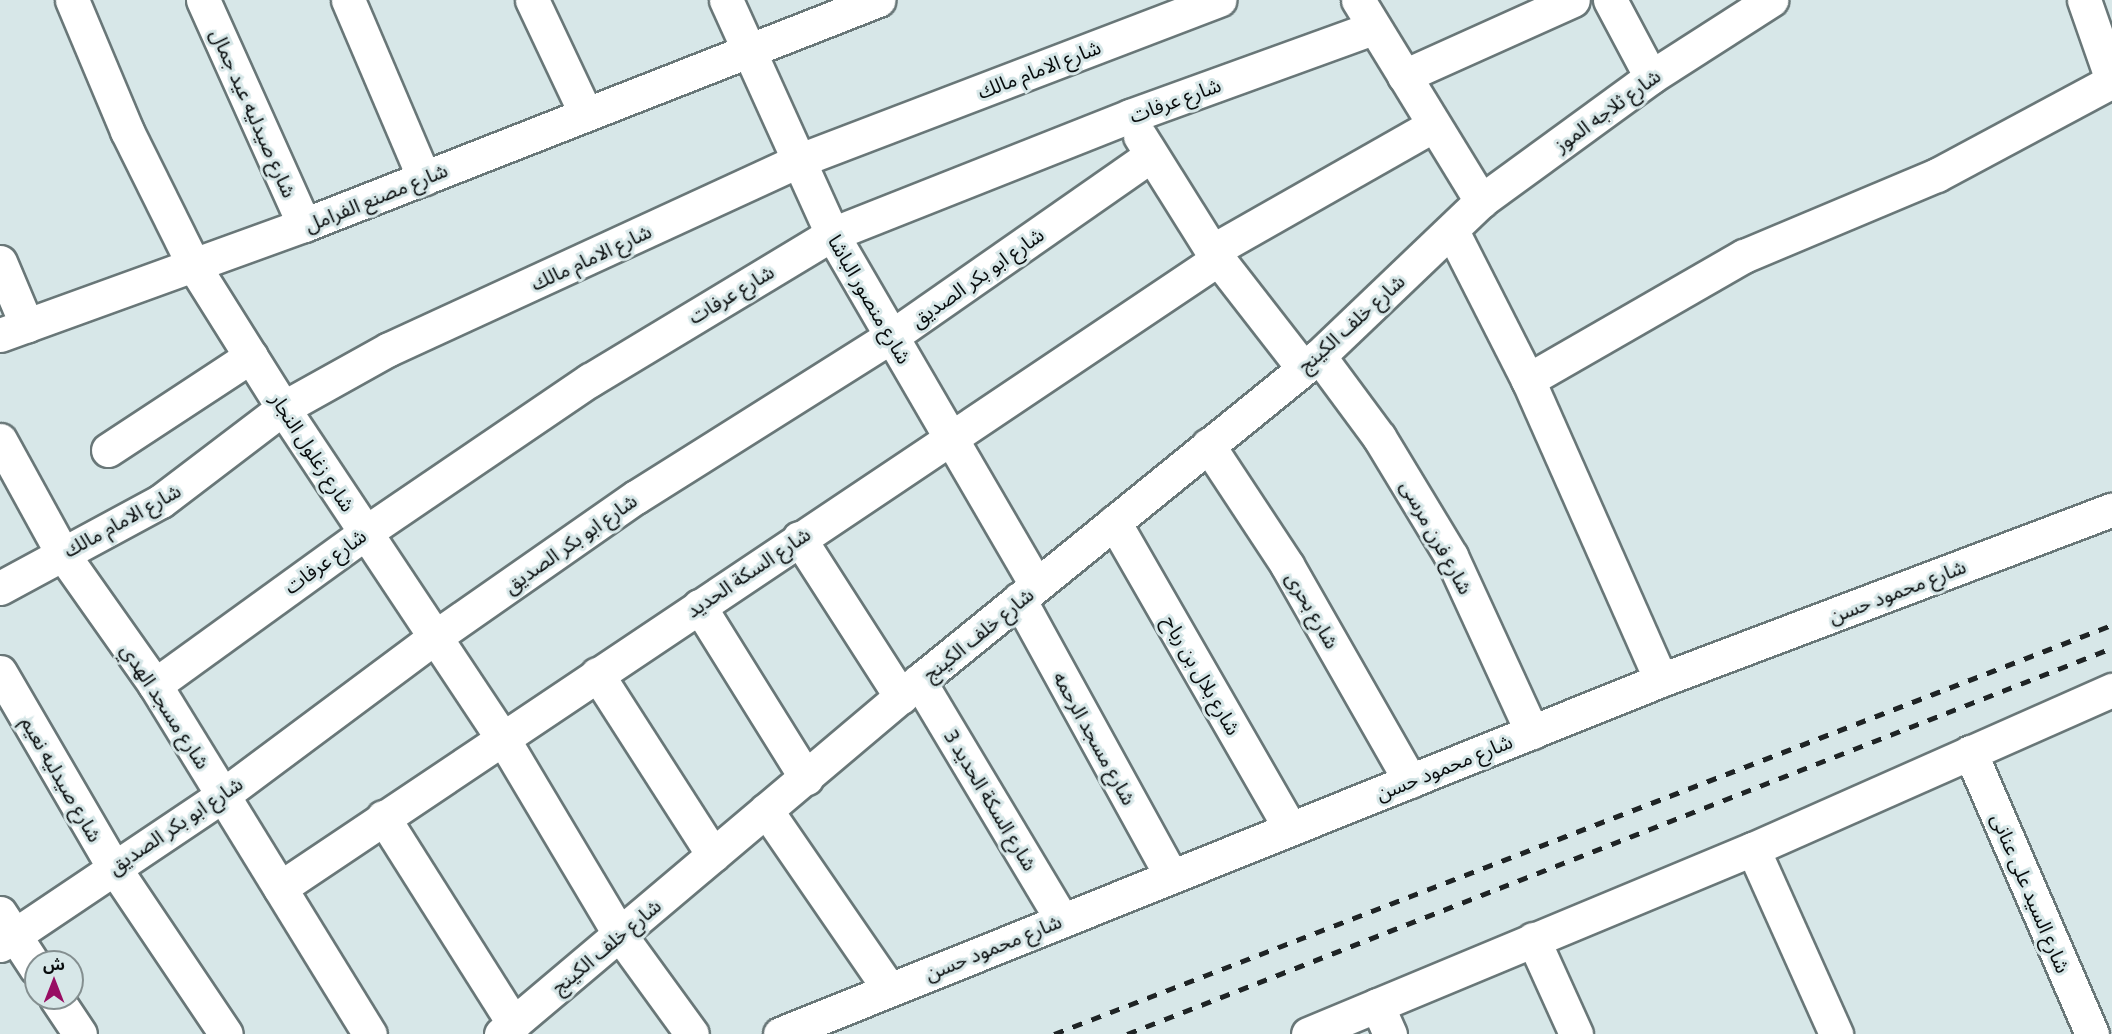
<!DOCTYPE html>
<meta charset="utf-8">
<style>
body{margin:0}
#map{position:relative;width:2112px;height:1034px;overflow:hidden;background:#d7e7e8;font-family:"Exo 2","Noto Sans Arabic",sans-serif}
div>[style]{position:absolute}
.roads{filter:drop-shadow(2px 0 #697778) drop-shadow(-2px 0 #697778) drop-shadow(0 2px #697778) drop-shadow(0 -2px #697778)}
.minor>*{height:33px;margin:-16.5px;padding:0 16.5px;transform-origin:16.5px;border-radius:16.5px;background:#fff}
.tertiary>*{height:33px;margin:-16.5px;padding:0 16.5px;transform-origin:16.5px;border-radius:16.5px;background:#fff}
.rail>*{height:4.5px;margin-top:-2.25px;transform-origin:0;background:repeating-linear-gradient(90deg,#1f2425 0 10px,transparent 0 20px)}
span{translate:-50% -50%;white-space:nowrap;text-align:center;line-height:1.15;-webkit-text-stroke:6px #d7e7e8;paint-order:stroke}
.street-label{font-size:20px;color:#080c0d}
.north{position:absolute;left:24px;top:950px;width:60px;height:60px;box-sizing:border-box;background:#d7e7e8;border:2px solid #848f90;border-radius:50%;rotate:0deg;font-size:16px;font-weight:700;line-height:24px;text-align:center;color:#080c0d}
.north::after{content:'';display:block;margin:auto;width:21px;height:27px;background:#980e63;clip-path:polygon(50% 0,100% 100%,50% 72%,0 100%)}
</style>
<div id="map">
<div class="roads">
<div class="minor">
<div style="left:72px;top:0;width:142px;rotate:67.2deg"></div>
<div style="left:127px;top:131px;width:151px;rotate:63.6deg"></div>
<div style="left:194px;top:266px;width:168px;rotate:57.9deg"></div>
<div style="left:283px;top:408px;width:395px;rotate:56.4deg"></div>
<div style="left:502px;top:737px;width:230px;rotate:59.2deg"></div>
<div style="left:620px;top:935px;width:122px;rotate:54deg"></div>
<div style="left:203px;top:0;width:247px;rotate:65.8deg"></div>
<div style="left:348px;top:0;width:194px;rotate:66.9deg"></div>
<div style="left:532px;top:0;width:124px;rotate:64.7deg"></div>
<div style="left:726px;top:0;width:257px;rotate:65.6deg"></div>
<div style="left:832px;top:234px;width:406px;rotate:59.8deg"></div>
<div style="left:1358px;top:0;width:236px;rotate:58.5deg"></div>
<div style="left:1610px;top:0;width:87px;rotate:62deg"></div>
<div style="left:2084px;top:0;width:85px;rotate:70.7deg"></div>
<div style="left:1404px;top:76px;width:185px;rotate:-24.2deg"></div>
<div style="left:1140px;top:136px;width:136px;rotate:57.9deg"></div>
<div style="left:1212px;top:251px;width:148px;rotate:52.1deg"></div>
<div style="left:1452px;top:231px;width:167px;rotate:63deg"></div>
<div style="left:1528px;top:380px;width:328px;rotate:66.1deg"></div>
<div style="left:1212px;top:251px;width:255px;rotate:-29.6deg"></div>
<div style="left:0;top:262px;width:69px;rotate:67.1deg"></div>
<div style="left:0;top:335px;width:323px;rotate:-19.9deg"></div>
<div style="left:304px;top:225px;width:617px;rotate:-21.4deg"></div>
<div style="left:1319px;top:356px;width:101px;rotate:53.5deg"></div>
<div style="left:1379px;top:437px;width:139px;rotate:58.8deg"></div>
<div style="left:1451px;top:556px;width:194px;rotate:65.3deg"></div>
<div style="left:1528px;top:380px;width:249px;rotate:-29.9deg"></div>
<div style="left:1744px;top:256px;width:209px;rotate:-22.8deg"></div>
<div style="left:1937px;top:175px;width:199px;rotate:-28.2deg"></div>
<div style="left:0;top:440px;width:129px;rotate:61.2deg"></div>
<div style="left:62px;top:553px;width:161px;rotate:54.8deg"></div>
<div style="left:155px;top:685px;width:410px;rotate:58.4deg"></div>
<div style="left:1208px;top:445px;width:144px;rotate:56.6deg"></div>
<div style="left:1287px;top:565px;width:249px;rotate:60.3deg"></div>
<div style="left:108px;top:450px;width:171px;rotate:-33.3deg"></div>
<div style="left:1114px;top:522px;width:353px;rotate:60.1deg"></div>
<div style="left:799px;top:538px;width:189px;rotate:57.3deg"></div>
<div style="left:0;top:588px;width:183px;rotate:-28.4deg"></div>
<div style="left:161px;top:501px;width:153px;rotate:-37.3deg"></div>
<div style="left:283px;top:408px;width:121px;rotate:-29.1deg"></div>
<div style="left:389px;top:349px;width:452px;rotate:-24.7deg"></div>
<div style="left:800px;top:160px;width:449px;rotate:-20.9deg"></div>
<div style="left:1019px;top:599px;width:316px;rotate:61.2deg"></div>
<div style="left:699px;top:606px;width:203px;rotate:58.1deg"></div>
<div style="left:0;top:672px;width:225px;rotate:59.8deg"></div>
<div style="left:113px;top:866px;width:202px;rotate:56.1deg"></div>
<div style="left:597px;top:674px;width:215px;rotate:57.3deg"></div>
<div style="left:919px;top:681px;width:279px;rotate:59.1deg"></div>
<div style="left:155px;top:685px;width:261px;rotate:-35.9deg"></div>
<div style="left:366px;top:532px;width:271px;rotate:-34.2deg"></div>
<div style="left:590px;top:380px;width:283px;rotate:-31.1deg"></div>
<div style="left:832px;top:234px;width:321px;rotate:-21.6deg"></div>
<div style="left:1130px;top:116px;width:258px;rotate:-19.9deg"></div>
<div style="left:1970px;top:752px;width:307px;rotate:66.6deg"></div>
<div style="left:766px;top:810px;width:217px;rotate:55.5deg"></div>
<div style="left:383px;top:817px;width:245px;rotate:57.7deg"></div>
<div style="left:1753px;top:849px;width:203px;rotate:65.8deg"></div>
<div style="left:280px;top:888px;width:1129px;rotate:-33.84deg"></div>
<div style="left:0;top:913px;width:66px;rotate:56.8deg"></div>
<div style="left:1533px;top:939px;width:104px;rotate:65.6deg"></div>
<div style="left:0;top:945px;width:269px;rotate:-33.9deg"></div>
<div style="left:223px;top:795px;width:264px;rotate:-36.7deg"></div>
<div style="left:435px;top:637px;width:245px;rotate:-34.9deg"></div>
<div style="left:636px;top:497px;width:302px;rotate:-32.2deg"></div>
<div style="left:892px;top:336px;width:316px;rotate:-34.9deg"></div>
<div style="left:56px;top:998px;width:43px;rotate:56.3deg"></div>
<div style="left:1377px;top:1005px;width:32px;rotate:66deg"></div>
<div style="left:501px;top:1034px;width:547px;rotate:-40.18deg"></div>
<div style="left:919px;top:681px;width:515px;rotate:-39.09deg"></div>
<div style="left:1319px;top:356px;width:224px;rotate:-43.7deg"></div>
<div style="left:1481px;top:201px;width:210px;rotate:-36.1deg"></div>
<div style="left:1651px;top:77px;width:143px;rotate:-32.7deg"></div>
<div style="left:1308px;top:1034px;width:482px;rotate:-22.6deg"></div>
<div style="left:1753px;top:849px;width:393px;rotate:-23.9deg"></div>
</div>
<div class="tertiary">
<div style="left:780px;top:1034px;width:949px;rotate:-21.89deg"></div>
<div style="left:1661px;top:680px;width:482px;rotate:-20.7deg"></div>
</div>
</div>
<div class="rail">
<div style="left:1054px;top:1034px;width:1134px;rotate:-21.14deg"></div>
<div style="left:1127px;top:1034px;width:1058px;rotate:-21.4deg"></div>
</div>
<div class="street-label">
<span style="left:1039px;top:69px;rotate:-21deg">شارع الامام مالك</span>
<span style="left:1175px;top:100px;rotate:-20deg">شارع عرفات</span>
<span style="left:1607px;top:110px;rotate:-36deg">شارع ثلاجه الموز</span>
<span style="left:254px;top:113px;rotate:66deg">شارع صيدليه عيد جمال</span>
<span style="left:376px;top:197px;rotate:-22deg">شارع مصنع الفرامل</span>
<span style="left:591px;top:257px;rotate:-25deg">شارع الامام مالك</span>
<span style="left:977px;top:277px;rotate:-35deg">شارع ابو بكر الصديق</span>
<span style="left:731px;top:294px;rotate:-31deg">شارع عرفات</span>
<span style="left:870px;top:299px;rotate:60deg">شارع منصور الباشا</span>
<span style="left:1351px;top:323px;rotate:-42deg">شارع خلف الكينج</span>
<span style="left:313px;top:452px;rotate:57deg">شارع زغلول النجار</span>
<span style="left:122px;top:520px;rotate:-29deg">شارع الامام مالك</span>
<span style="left:1437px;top:537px;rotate:61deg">شارع فرن مرسى</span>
<span style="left:570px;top:543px;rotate:-35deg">شارع ابو بكر الصديق</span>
<span style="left:325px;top:561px;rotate:-36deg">شارع عرفات</span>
<span style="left:748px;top:572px;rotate:-34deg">شارع السكة الحديد</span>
<span style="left:1897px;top:591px;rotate:-21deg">شارع محمود حسن</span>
<span style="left:1313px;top:610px;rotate:60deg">شارع بحرى</span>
<span style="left:978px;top:634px;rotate:-39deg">شارع خلف الكينج</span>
<span style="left:1202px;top:675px;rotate:60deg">شارع بلال بن رباح</span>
<span style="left:166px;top:706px;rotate:57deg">شارع مسجد الهدي</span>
<span style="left:1095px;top:738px;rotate:61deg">شارع مسجد الرحمه</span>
<span style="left:1444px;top:767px;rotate:-22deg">شارع محمود حسن</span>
<span style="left:62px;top:779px;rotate:60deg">شارع صيدليه نعيم</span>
<span style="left:991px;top:800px;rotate:59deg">شارع السكة الحديد 3</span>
<span style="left:175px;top:825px;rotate:-34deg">شارع ابو بكر الصديق</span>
<span style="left:2031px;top:893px;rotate:67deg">شارع السيد على عنانى</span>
<span style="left:606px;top:946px;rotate:-40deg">شارع خلف الكينج</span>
<span style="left:993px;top:947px;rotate:-22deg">شارع محمود حسن</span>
</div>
<div class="north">ش</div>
</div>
